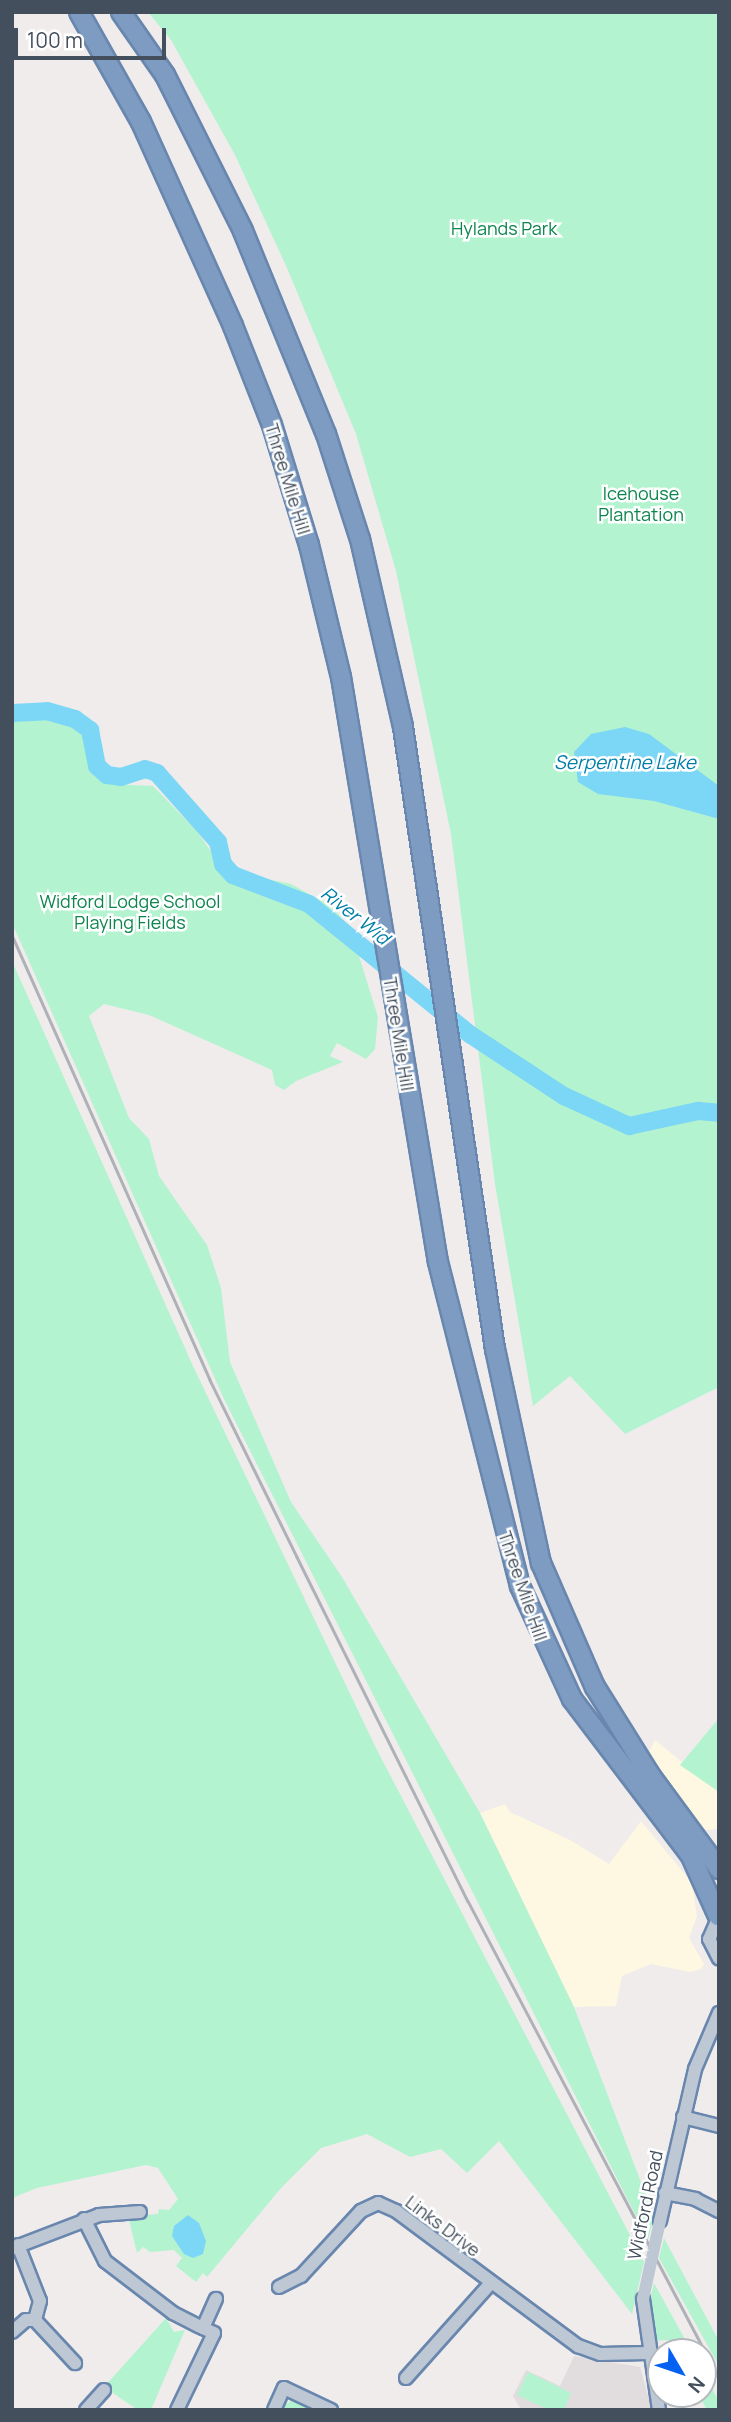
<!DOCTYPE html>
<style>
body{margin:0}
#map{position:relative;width:731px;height:2422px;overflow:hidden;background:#f0ecec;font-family:Manrope,sans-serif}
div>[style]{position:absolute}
.commercial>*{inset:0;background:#fef7e2}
.education>*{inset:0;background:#e1ddde}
.green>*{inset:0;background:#b4f3cf}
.water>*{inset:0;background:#7cd7f6}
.river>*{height:18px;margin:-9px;padding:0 9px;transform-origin:9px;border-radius:9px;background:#7cd7f6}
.roads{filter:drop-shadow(2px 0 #6987ae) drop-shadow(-2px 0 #6987ae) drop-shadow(0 2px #6987ae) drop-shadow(0 -2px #6987ae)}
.minor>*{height:12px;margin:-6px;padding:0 6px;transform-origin:6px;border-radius:6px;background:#bec8d4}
.highway>*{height:18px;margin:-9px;padding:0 9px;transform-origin:9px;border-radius:9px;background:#7e9cc2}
.rail>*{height:2.5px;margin:-1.25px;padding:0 1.25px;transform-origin:1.25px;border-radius:1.25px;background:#aeb1b8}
.minor-bridge>*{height:12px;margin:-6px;padding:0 6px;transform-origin:6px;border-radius:6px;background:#bec8d4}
span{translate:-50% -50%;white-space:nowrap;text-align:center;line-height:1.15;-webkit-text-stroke:5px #fff;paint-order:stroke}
.park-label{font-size:18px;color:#0c854e}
.street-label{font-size:18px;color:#434f5c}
.water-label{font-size:19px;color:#017faa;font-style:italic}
.frame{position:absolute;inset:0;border:14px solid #434f5c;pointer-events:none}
.north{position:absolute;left:647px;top:2338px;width:70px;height:70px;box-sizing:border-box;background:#fff;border:2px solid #b4b9be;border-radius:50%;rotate:129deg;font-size:19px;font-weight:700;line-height:28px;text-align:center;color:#434f5c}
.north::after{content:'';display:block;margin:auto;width:24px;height:32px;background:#0561f1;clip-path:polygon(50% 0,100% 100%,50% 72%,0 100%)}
.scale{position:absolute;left:14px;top:28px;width:152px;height:32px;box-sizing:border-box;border:4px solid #434f5c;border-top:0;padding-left:9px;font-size:21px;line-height:24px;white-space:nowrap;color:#434f5c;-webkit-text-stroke:5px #fff;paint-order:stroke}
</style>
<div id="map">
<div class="commercial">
<div style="clip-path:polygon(655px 1740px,719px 1792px,717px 1829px,706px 1830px,693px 1822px,648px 1754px)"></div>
<div style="clip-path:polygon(505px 1804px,510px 1812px,570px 1840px,609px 1864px,641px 1821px,692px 1883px,697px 1916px,689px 1938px,704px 1964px,701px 1969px,690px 1972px,651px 1964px,622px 1976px,616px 2006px,574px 2007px,480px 1813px)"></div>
</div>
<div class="education">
<div style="clip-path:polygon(574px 2356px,640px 2367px,652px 2410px,520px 2408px,513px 2396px,526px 2370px,560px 2386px)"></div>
</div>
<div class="green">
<div style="clip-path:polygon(148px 12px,719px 12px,719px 1387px,625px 1434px,570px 1376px,533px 1406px,495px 1184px,451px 834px,396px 571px,356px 434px,287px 268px,235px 155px,171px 40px)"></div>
<div style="clip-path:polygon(46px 704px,87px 716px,84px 737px,96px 773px,110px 784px,153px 786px,196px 830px,224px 870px,291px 884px,331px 906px,350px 927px,378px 1017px,375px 1049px,366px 1059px,337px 1043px,330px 1056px,343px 1062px,296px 1081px,284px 1090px,275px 1085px,272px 1070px,149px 1015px,104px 1004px,89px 1016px,129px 1118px,149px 1139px,159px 1176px,207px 1245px,221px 1288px,230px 1362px,291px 1502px,342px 1577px,480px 1813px,574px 2007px,654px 2216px,648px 2240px,224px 1399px,12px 923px,12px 719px)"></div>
<div style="clip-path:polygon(12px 961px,193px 1366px,377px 1750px,644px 2262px,632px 2314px,499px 2141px,467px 2173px,441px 2149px,410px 2157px,367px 2134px,321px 2148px,281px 2188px,207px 2277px,203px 2273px,196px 2282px,176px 2266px,182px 2258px,174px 2250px,150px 2252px,143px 2247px,137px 2253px,128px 2216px,158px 2214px,159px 2209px,169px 2210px,178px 2199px,158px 2168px,146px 2165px,37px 2188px,12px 2198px)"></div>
<div style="clip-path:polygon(719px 1718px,719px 1792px,680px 1765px)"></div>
<div style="clip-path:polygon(664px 2238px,719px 2341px,719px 2366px,659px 2258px)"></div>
<div style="clip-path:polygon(654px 2283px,692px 2352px,674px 2352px,668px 2340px,653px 2341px,649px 2304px)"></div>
<div style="clip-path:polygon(166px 2318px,174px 2332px,185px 2330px,151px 2410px,138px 2410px,104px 2387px)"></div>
<div style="clip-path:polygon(528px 2372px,571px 2393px,564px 2410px,549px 2410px,517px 2395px)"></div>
<div style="clip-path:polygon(703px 2373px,719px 2401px,719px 2410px,707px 2410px,698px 2394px,703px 2394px)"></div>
<div style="clip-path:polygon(296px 2397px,322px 2410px,278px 2410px)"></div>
</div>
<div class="water">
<div style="clip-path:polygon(625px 727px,649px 734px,719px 786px,719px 819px,654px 801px,598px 794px,578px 782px,574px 752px,591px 734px)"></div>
<div style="clip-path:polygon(188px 2215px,199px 2223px,206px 2241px,203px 2254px,193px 2258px,184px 2254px,172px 2236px,174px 2226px)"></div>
</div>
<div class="river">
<div style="left:12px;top:713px;width:35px;rotate:-3deg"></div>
<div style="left:47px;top:711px;width:29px;rotate:16deg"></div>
<div style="left:75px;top:719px;width:19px;rotate:36deg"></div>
<div style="left:90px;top:730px;width:37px;rotate:79deg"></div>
<div style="left:97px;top:766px;width:13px;rotate:42deg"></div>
<div style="left:107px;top:775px;width:14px;rotate:8deg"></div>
<div style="left:121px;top:777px;width:25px;rotate:-18deg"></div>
<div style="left:145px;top:769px;width:13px;rotate:18deg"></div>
<div style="left:157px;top:773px;width:92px;rotate:48.5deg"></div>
<div style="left:218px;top:842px;width:23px;rotate:77deg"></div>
<div style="left:223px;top:864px;width:15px;rotate:48deg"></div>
<div style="left:233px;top:875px;width:81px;rotate:20.9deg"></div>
<div style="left:309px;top:904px;width:208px;rotate:39deg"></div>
<div style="left:471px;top:1035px;width:111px;rotate:33.3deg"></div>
<div style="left:564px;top:1096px;width:72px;rotate:24.8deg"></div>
<div style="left:629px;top:1126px;width:71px;rotate:-12.3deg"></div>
<div style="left:698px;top:1111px;width:21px;rotate:5deg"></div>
</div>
<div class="roads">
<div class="minor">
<div style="left:718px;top:1919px;width:22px;rotate:114deg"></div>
<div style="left:709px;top:1939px;width:22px;rotate:63deg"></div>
<div style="left:683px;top:2117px;width:37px;rotate:14deg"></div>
<div style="left:665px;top:2193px;width:31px;rotate:11deg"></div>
<div style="left:695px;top:2199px;width:27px;rotate:27deg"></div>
<div style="left:84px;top:2219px;width:47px;rotate:63.4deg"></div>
<div style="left:105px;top:2261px;width:86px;rotate:37.4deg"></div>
<div style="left:173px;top:2313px;width:30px;rotate:27deg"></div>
<div style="left:660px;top:2221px;width:156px;rotate:-77deg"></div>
<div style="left:695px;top:2069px;width:61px;rotate:-66.8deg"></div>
<div style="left:18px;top:2245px;width:60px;rotate:68.6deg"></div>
<div style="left:40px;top:2301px;width:20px;rotate:105deg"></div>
<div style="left:35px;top:2320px;width:59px;rotate:47.1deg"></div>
<div style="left:13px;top:2248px;width:92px;rotate:-21deg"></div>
<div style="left:99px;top:2215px;width:41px;rotate:-4.2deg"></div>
<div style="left:279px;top:2287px;width:25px;rotate:-27deg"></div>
<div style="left:301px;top:2276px;width:88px;rotate:-47.3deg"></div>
<div style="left:361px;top:2211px;width:19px;rotate:-25deg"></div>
<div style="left:378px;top:2203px;width:20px;rotate:24deg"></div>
<div style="left:396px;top:2211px;width:227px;rotate:36.6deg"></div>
<div style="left:578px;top:2346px;width:23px;rotate:20deg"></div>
<div style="left:600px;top:2354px;width:48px;rotate:-1.2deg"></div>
<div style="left:643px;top:2299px;width:112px;rotate:81.8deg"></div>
<div style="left:12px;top:2332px;width:18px;rotate:-41deg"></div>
<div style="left:26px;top:2320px;width:9px"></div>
<div style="left:406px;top:2378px;width:127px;rotate:-48.2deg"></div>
<div style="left:86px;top:2410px;width:27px;rotate:-48deg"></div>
<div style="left:177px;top:2410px;width:85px;rotate:-64.3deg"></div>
<div style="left:214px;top:2333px;width:12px;rotate:-156deg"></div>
<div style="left:203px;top:2328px;width:32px;rotate:-66deg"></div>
<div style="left:274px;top:2410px;width:24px;rotate:-66deg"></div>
<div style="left:284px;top:2388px;width:52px;rotate:25.1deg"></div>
</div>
<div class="highway">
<div style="left:79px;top:12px;width:126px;rotate:60.6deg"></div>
<div style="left:141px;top:122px;width:224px;rotate:65.7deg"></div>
<div style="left:233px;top:326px;width:106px;rotate:68.5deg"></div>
<div style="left:272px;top:425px;width:126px;rotate:72.9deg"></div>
<div style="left:309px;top:545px;width:136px;rotate:76.4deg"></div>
<div style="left:341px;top:677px;width:593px;rotate:80.59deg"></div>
<div style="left:438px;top:1262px;width:334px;rotate:75.8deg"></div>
<div style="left:520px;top:1586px;width:124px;rotate:65.3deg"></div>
<div style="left:572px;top:1699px;width:197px;rotate:52.8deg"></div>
<div style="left:691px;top:1856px;width:66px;rotate:65.8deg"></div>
<div style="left:121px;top:12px;width:77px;rotate:55.1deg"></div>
<div style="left:165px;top:75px;width:174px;rotate:63.4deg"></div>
<div style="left:243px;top:231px;width:219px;rotate:67.8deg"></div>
<div style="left:326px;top:434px;width:110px;rotate:72.1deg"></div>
<div style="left:360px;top:539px;width:193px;rotate:77.1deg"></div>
<div style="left:403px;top:727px;width:629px;rotate:81.59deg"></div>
<div style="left:495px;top:1349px;width:219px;rotate:77.9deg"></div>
<div style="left:541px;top:1563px;width:135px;rotate:66.5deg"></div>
<div style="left:595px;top:1687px;width:104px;rotate:58deg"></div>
<div style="left:650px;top:1775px;width:117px;rotate:53.7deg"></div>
</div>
</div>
<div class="rail">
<div style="left:12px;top:935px;width:487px;rotate:66deg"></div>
<div style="left:210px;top:1380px;width:197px;rotate:63.8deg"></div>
<div style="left:297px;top:1557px;width:384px;rotate:63.6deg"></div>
<div style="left:468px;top:1901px;width:539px;rotate:62.25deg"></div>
</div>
<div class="minor-bridge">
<div style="left:643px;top:2299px;width:80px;rotate:-77.7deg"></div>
</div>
<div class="park-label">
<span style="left:504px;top:228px">Hylands Park</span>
<span style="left:641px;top:504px">Icehouse<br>Plantation</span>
<span style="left:130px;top:912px">Widford Lodge School<br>Playing Fields</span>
</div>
<div class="street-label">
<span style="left:288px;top:479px;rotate:73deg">Three Mile Hill</span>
<span style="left:399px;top:1034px;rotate:81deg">Three Mile Hill</span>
<span style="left:523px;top:1586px;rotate:71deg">Three Mile Hill</span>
<span style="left:645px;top:2205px;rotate:-78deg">Widford Road</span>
<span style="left:443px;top:2226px;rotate:37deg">Links Drive</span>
</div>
<div class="water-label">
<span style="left:625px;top:763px">Serpentine Lake</span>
<span style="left:355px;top:916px;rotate:38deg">River Wid</span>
</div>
<div class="frame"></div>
<div class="north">N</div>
<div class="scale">100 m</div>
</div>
